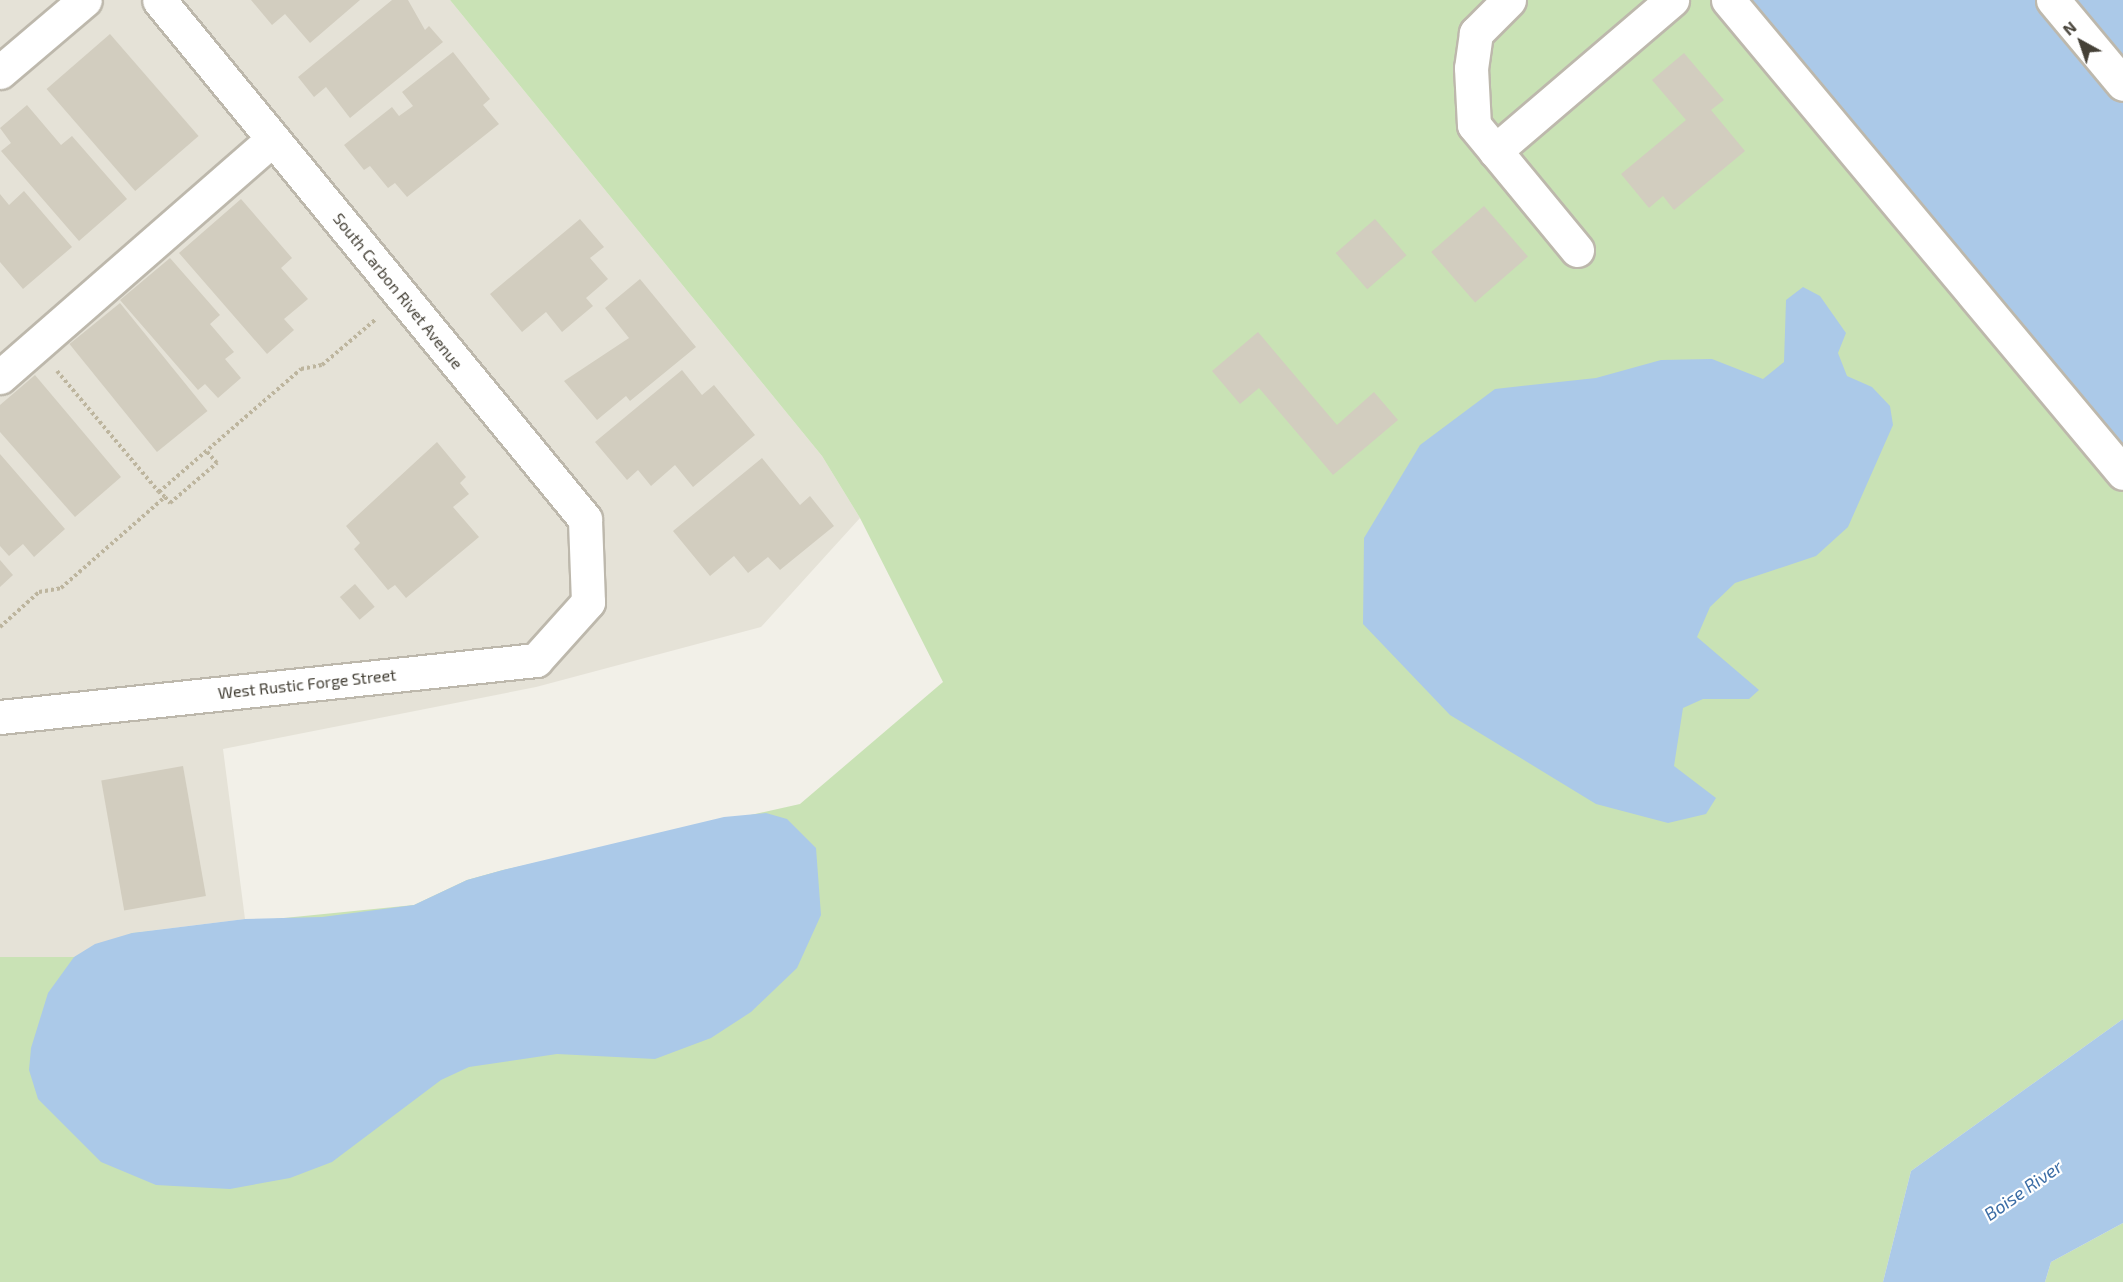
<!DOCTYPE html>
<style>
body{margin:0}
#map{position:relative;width:2123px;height:1282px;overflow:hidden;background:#f2f0e8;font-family:"Exo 2",sans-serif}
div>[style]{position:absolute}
.residential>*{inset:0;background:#e5e2d7}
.green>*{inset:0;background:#c9e2b5}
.water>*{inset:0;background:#abc9e8}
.building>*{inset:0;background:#d2cdbf;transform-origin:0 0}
.path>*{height:4px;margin-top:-2px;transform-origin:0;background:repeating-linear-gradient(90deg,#bdb59e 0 3px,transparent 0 6px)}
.roads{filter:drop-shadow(2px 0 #bdb8ac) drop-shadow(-2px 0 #bdb8ac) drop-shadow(0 2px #bdb8ac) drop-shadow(0 -2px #bdb8ac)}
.minor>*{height:33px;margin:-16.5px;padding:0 16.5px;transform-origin:16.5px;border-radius:16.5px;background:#fff}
span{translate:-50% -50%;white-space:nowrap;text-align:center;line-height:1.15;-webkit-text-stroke:4.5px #fff;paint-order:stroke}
.street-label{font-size:16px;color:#454137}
.water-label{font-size:18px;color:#3c6da5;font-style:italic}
.north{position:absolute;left:2051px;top:12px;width:60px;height:60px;-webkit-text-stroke:4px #fff;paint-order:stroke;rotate:320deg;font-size:16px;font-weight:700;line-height:24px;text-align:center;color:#454137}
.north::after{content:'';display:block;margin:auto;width:21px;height:27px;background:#454137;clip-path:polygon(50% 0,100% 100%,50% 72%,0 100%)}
</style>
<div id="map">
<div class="residential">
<div style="clip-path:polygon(0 0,450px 0,822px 456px,860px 518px,761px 627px,536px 687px,223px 749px,245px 919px,132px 933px,74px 957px,0 957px)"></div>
</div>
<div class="green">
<div style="clip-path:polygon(450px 0,1714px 0,2123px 492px,2123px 1019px,1911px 1171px,1883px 1282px,0 1282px,0 957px,74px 957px,132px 933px,414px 905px,467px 880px,503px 870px,800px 804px,943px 682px,860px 518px,822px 456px)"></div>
<div style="clip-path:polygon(2123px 1223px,2123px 1282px,2045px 1282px,2051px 1262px)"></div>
</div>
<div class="water">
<div style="clip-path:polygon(1748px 0,2040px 0,2123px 97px,2123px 446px)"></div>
<div style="clip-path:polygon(2060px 0,2123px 0,2123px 73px)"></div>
<div style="clip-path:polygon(1803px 287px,1820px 296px,1846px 333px,1838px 353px,1847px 376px,1872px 387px,1890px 406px,1893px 425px,1848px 527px,1816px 556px,1735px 583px,1710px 607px,1697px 637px,1759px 690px,1749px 699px,1703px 699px,1683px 708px,1674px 766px,1716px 798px,1706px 814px,1668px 823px,1596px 804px,1450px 715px,1363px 624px,1364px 538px,1420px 445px,1495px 389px,1596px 378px,1661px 360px,1712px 359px,1763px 379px,1784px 362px,1786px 300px)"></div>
<div style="clip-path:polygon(766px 813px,787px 819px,816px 848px,821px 915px,797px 968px,751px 1012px,711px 1038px,655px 1059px,557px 1054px,469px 1067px,441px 1080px,332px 1162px,290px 1178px,230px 1189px,156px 1185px,101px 1162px,38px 1099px,29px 1070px,31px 1048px,48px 993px,74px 957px,95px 944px,132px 933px,245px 919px,322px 917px,414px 905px,467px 880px,503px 870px,724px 817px)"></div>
<div style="clip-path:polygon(2123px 1019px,2123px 1223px,2051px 1262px,2045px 1282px,1883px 1282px,1911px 1171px)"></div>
</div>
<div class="building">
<div style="clip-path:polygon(251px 0,360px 0,310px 43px,285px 14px,272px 25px)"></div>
<div style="clip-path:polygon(392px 0,408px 0,425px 30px,429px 26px,443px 42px,350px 118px,326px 87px,314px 97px,298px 77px)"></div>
<div style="left:110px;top:34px;width:135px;height:84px;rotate:49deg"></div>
<div style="clip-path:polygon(453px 52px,490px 99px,483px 105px,499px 124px,407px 197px,395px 183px,388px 188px,370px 166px,364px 170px,344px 145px,392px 107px,399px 116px,413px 106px,402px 92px)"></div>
<div style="clip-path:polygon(1684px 53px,1724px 100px,1711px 110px,1745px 151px,1674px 210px,1663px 196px,1649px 208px,1621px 174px,1686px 120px,1652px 80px)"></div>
<div style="clip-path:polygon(27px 105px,61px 145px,72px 136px,127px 199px,79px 241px,1px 151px,11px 143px,0 128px)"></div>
<div style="clip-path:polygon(24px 191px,72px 247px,23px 289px,0 262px,0 194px,9px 205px)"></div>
<div style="clip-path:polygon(241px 199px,292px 258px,281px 268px,308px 299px,284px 319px,294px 330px,267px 354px,179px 253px)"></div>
<div style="left:1484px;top:206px;width:67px;height:70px;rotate:49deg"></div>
<div style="clip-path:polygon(580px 219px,604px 247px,590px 258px,608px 279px,586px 298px,593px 306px,562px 332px,546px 312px,522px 332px,490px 294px)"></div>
<div style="left:1375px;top:219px;width:48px;height:52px;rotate:49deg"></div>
<div style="clip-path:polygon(170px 258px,220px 315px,210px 324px,234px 352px,225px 359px,241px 378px,218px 398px,205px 384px,198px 390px,120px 300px)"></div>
<div style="clip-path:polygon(640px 279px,696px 347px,630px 401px,626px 396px,597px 420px,564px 381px,629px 338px,605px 308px)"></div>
<div style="left:120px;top:303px;width:139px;height:65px;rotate:51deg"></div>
<div style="clip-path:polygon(1258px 332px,1337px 425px,1374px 392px,1398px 420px,1333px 475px,1259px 388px,1240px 404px,1212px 371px)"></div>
<div style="clip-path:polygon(682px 370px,702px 395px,714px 385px,755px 435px,693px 487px,675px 465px,651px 486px,638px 470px,627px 480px,595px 442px)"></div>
<div style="clip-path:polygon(35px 375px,121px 477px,75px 517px,0 432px,0 405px)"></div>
<div style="clip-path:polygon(437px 442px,466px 477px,460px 483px,469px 494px,453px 507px,479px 537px,406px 598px,395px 585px,388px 590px,354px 549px,360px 543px,346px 526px)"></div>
<div style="clip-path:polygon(0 454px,65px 529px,34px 557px,23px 544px,9px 556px,0 546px)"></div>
<div style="clip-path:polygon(762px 458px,800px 505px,810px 496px,834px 526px,780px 570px,768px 557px,748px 573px,734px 556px,710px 576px,673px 531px)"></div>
<div style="clip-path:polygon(0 560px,13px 575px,0 587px)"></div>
<div style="left:355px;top:584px;width:30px;height:20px;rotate:49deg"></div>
<div style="left:183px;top:766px;width:132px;height:83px;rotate:80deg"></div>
</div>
<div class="path">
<div style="left:57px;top:371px;width:158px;rotate:49.9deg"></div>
<div style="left:165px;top:497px;width:8px;rotate:50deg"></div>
<div style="left:170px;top:503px;width:62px;rotate:-40.4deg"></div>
<div style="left:217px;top:463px;width:15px;rotate:-132deg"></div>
<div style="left:0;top:627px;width:52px;rotate:-41.9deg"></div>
<div style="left:39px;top:592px;width:22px;rotate:-10deg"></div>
<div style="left:61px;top:588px;width:138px;rotate:-41.2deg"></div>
<div style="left:165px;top:497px;width:8px;rotate:-140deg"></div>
<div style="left:159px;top:492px;width:188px;rotate:-40.9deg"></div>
<div style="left:301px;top:369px;width:21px;rotate:-11deg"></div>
<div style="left:322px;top:365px;width:71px;rotate:-40.4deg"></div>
</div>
<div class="roads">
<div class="minor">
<div style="left:1509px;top:0;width:47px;rotate:135deg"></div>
<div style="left:1476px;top:33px;width:35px;rotate:98deg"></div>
<div style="left:1471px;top:68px;width:57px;rotate:87deg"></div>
<div style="left:1474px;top:125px;width:162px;rotate:50.5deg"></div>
<div style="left:1728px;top:0;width:616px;rotate:50.13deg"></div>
<div style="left:2053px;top:0;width:109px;rotate:50.2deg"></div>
<div style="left:0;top:72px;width:111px;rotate:-40.3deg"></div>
<div style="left:1495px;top:151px;width:233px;rotate:-40.5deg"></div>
<div style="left:0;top:377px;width:362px;rotate:-41.1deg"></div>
<div style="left:0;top:717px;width:539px;rotate:-6.07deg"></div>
<div style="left:536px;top:660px;width:78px;rotate:-48.1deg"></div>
<div style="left:588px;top:602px;width:83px;rotate:-92.1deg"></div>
<div style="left:585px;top:519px;width:671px;rotate:-129.38deg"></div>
</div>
</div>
<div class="street-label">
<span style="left:398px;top:291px;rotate:51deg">South Carbon Rivet Avenue</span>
<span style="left:307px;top:684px;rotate:-6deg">West Rustic Forge Street</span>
</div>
<div class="water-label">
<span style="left:2023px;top:1190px;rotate:-35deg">Boise River</span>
</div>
<div class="north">N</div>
</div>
